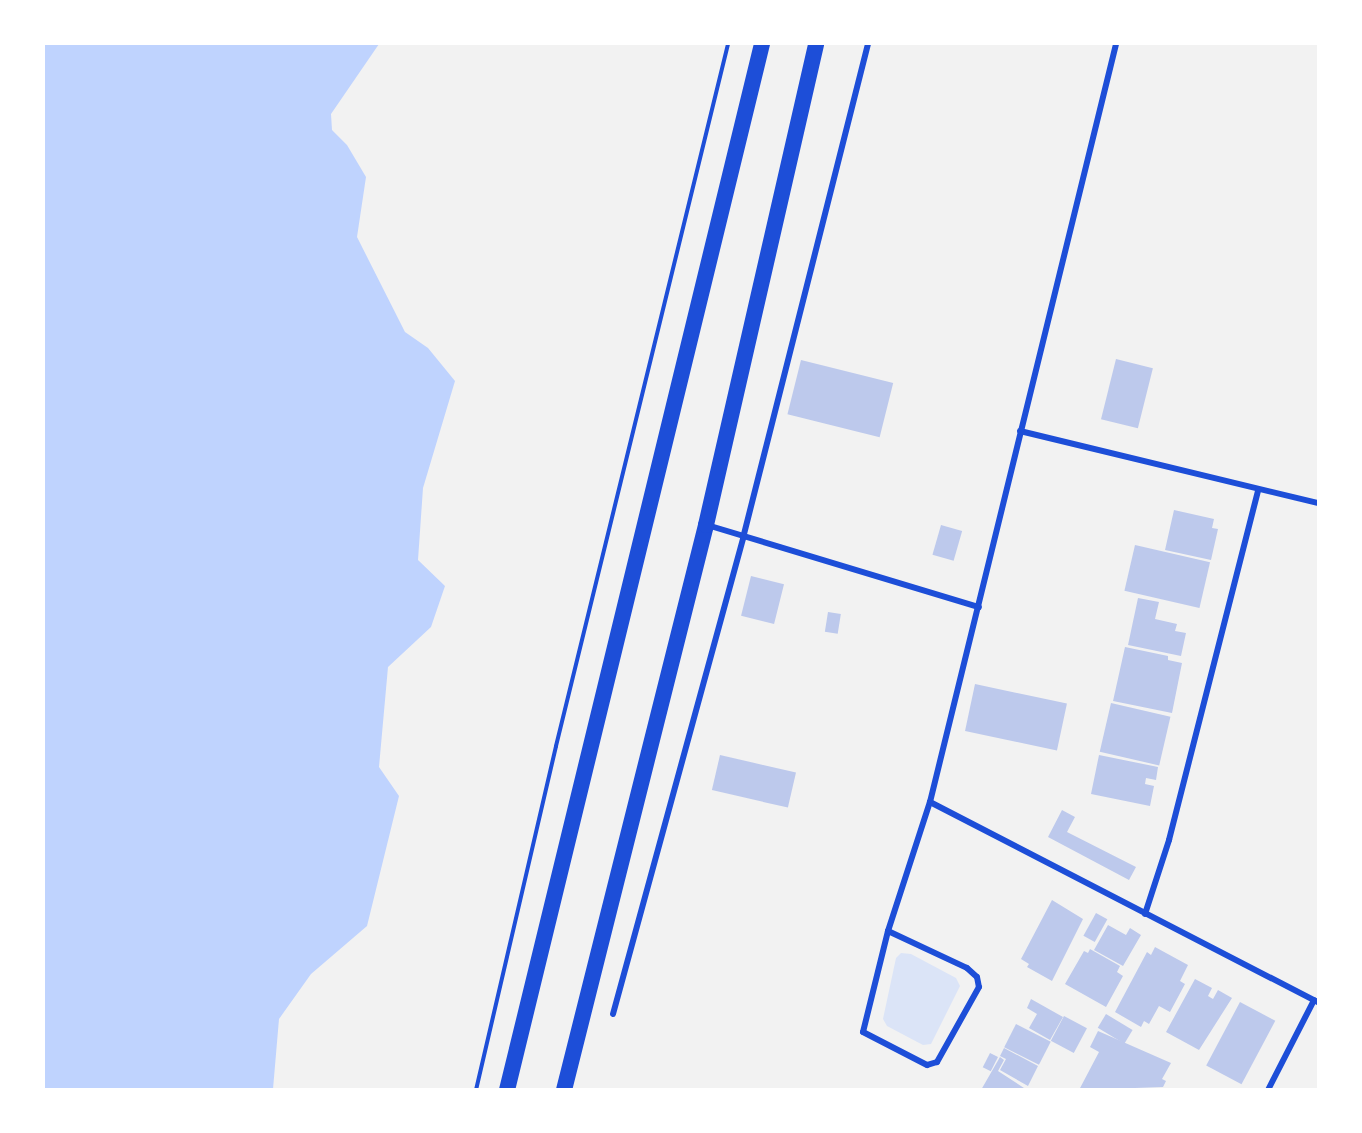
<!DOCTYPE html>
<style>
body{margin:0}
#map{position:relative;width:1362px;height:1133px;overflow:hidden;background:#f2f2f2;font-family:"Fira Sans",sans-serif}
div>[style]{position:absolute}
.green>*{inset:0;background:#dbe4f7}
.water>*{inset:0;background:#bfd3fe}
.building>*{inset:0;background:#bdc9ec;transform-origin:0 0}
.path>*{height:4px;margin:-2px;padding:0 2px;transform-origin:2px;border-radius:2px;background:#1d4ed8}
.minor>*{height:6px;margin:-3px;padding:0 3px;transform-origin:3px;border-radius:3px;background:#1d4ed8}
.trunk>*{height:16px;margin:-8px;padding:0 8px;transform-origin:8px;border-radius:8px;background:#1d4ed8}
span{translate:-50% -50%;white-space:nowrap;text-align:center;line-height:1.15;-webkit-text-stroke:6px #fff;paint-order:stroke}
.frame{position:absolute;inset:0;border:45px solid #fff;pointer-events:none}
</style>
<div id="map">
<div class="green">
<div style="clip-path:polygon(901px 953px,911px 954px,956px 978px,960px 986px,931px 1044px,923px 1045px,887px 1026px,883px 1019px,896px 958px)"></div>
</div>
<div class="water">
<div style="clip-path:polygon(44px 44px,379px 44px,331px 114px,332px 130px,347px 145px,366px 177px,357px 237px,405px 332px,428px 348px,455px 381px,423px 488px,418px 560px,445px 586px,431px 627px,388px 667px,379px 767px,399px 796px,367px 926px,311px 974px,279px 1019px,273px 1089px,44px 1089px)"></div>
</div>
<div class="building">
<div style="left:1116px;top:359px;width:38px;height:62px;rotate:14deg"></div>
<div style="left:801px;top:360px;width:95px;height:56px;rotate:14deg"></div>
<div style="clip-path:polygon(1174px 510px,1214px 519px,1212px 528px,1218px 529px,1211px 560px,1165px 550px)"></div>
<div style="left:941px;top:525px;width:22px;height:31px;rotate:16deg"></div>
<div style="left:1135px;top:545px;width:77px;height:47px;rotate:13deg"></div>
<div style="left:751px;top:576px;width:34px;height:41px;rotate:14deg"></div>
<div style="clip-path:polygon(1138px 598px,1159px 602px,1155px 619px,1177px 624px,1175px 631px,1186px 633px,1181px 656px,1128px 645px)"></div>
<div style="left:828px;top:612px;width:13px;height:20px;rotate:9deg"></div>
<div style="clip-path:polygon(1125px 647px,1168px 656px,1168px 660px,1182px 663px,1172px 713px,1113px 701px)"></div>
<div style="left:975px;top:684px;width:94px;height:48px;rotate:12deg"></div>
<div style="left:1111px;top:703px;width:61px;height:50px;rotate:13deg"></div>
<div style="left:720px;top:755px;width:78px;height:36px;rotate:13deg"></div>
<div style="clip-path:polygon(1099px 755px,1158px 767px,1156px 780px,1146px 778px,1145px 784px,1154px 786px,1150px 806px,1091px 794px)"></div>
<div style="clip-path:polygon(1062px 810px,1075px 817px,1067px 832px,1136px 867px,1129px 880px,1048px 837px)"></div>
<div style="clip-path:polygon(1052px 900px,1083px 919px,1052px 981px,1027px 967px,1029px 964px,1021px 959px)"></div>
<div style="left:1096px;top:913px;width:13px;height:26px;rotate:29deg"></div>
<div style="clip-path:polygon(1108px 925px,1126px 935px,1130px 928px,1141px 935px,1123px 966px,1094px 950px)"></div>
<div style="clip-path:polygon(1155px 947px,1188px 965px,1180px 981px,1185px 984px,1170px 1012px,1159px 1006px,1149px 1024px,1144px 1021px,1141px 1027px,1115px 1012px,1147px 952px,1151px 955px)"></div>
<div style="clip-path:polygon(1090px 949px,1120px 966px,1117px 972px,1123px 976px,1106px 1007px,1065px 984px,1084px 951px,1088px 953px)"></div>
<div style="clip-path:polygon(1195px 979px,1212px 988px,1208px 996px,1213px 999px,1218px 990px,1232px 998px,1199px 1050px,1166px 1032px)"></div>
<div style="clip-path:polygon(1031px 999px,1063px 1017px,1050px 1040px,1029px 1028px,1037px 1014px,1027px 1008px)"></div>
<div style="left:1240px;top:1002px;width:40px;height:72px;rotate:28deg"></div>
<div style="left:1106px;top:1014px;width:31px;height:16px;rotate:31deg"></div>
<div style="left:1064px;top:1016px;width:26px;height:28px;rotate:28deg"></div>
<div style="left:1016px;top:1024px;width:39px;height:26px;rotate:27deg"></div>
<div style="clip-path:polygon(1098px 1031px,1171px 1063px,1162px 1079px,1166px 1081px,1163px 1087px,1079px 1090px,1099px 1052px,1090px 1047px)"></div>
<div style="clip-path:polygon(1004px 1048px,1038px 1066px,1028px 1086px,1000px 1070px,1006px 1059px,1000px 1056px)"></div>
<div style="left:990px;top:1053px;width:9px;height:16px;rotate:27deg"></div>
<div style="clip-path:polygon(1000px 1057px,1004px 1060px,998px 1071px,1027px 1090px,981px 1090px)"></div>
</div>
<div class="path">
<div style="left:476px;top:1090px;width:353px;rotate:-76.9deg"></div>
<div style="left:556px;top:746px;width:723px;rotate:-76.23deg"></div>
</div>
<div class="minor">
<div style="left:1020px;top:431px;width:307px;rotate:13.6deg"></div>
<div style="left:707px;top:525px;width:284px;rotate:16.8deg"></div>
<div style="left:930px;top:802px;width:437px;rotate:27.3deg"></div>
<div style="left:1145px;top:914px;width:78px;rotate:-72deg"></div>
<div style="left:1169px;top:840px;width:361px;rotate:-75.7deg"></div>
<div style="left:888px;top:931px;width:87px;rotate:25.1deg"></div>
<div style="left:967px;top:968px;width:13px;rotate:42deg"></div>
<div style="left:977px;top:977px;width:10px;rotate:79deg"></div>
<div style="left:979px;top:987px;width:86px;rotate:119.2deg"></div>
<div style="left:937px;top:1062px;width:10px;rotate:163deg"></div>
<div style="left:927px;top:1065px;width:72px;rotate:-152.7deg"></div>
<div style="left:863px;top:1032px;width:104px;rotate:-76.1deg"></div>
<div style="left:888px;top:931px;width:136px;rotate:-72deg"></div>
<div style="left:930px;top:802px;width:780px;rotate:-76.21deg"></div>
<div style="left:613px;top:1014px;width:493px;rotate:-74.7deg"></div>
<div style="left:743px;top:538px;width:510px;rotate:-75.8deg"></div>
<div style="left:1268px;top:1090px;width:101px;rotate:-62.9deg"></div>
</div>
<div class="trunk">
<div style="left:507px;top:1090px;width:1077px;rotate:-76.3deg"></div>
<div style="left:564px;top:1090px;width:583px;rotate:-75.89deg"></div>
<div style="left:706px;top:525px;width:493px;rotate:-77.1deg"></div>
</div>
<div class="frame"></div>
</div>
